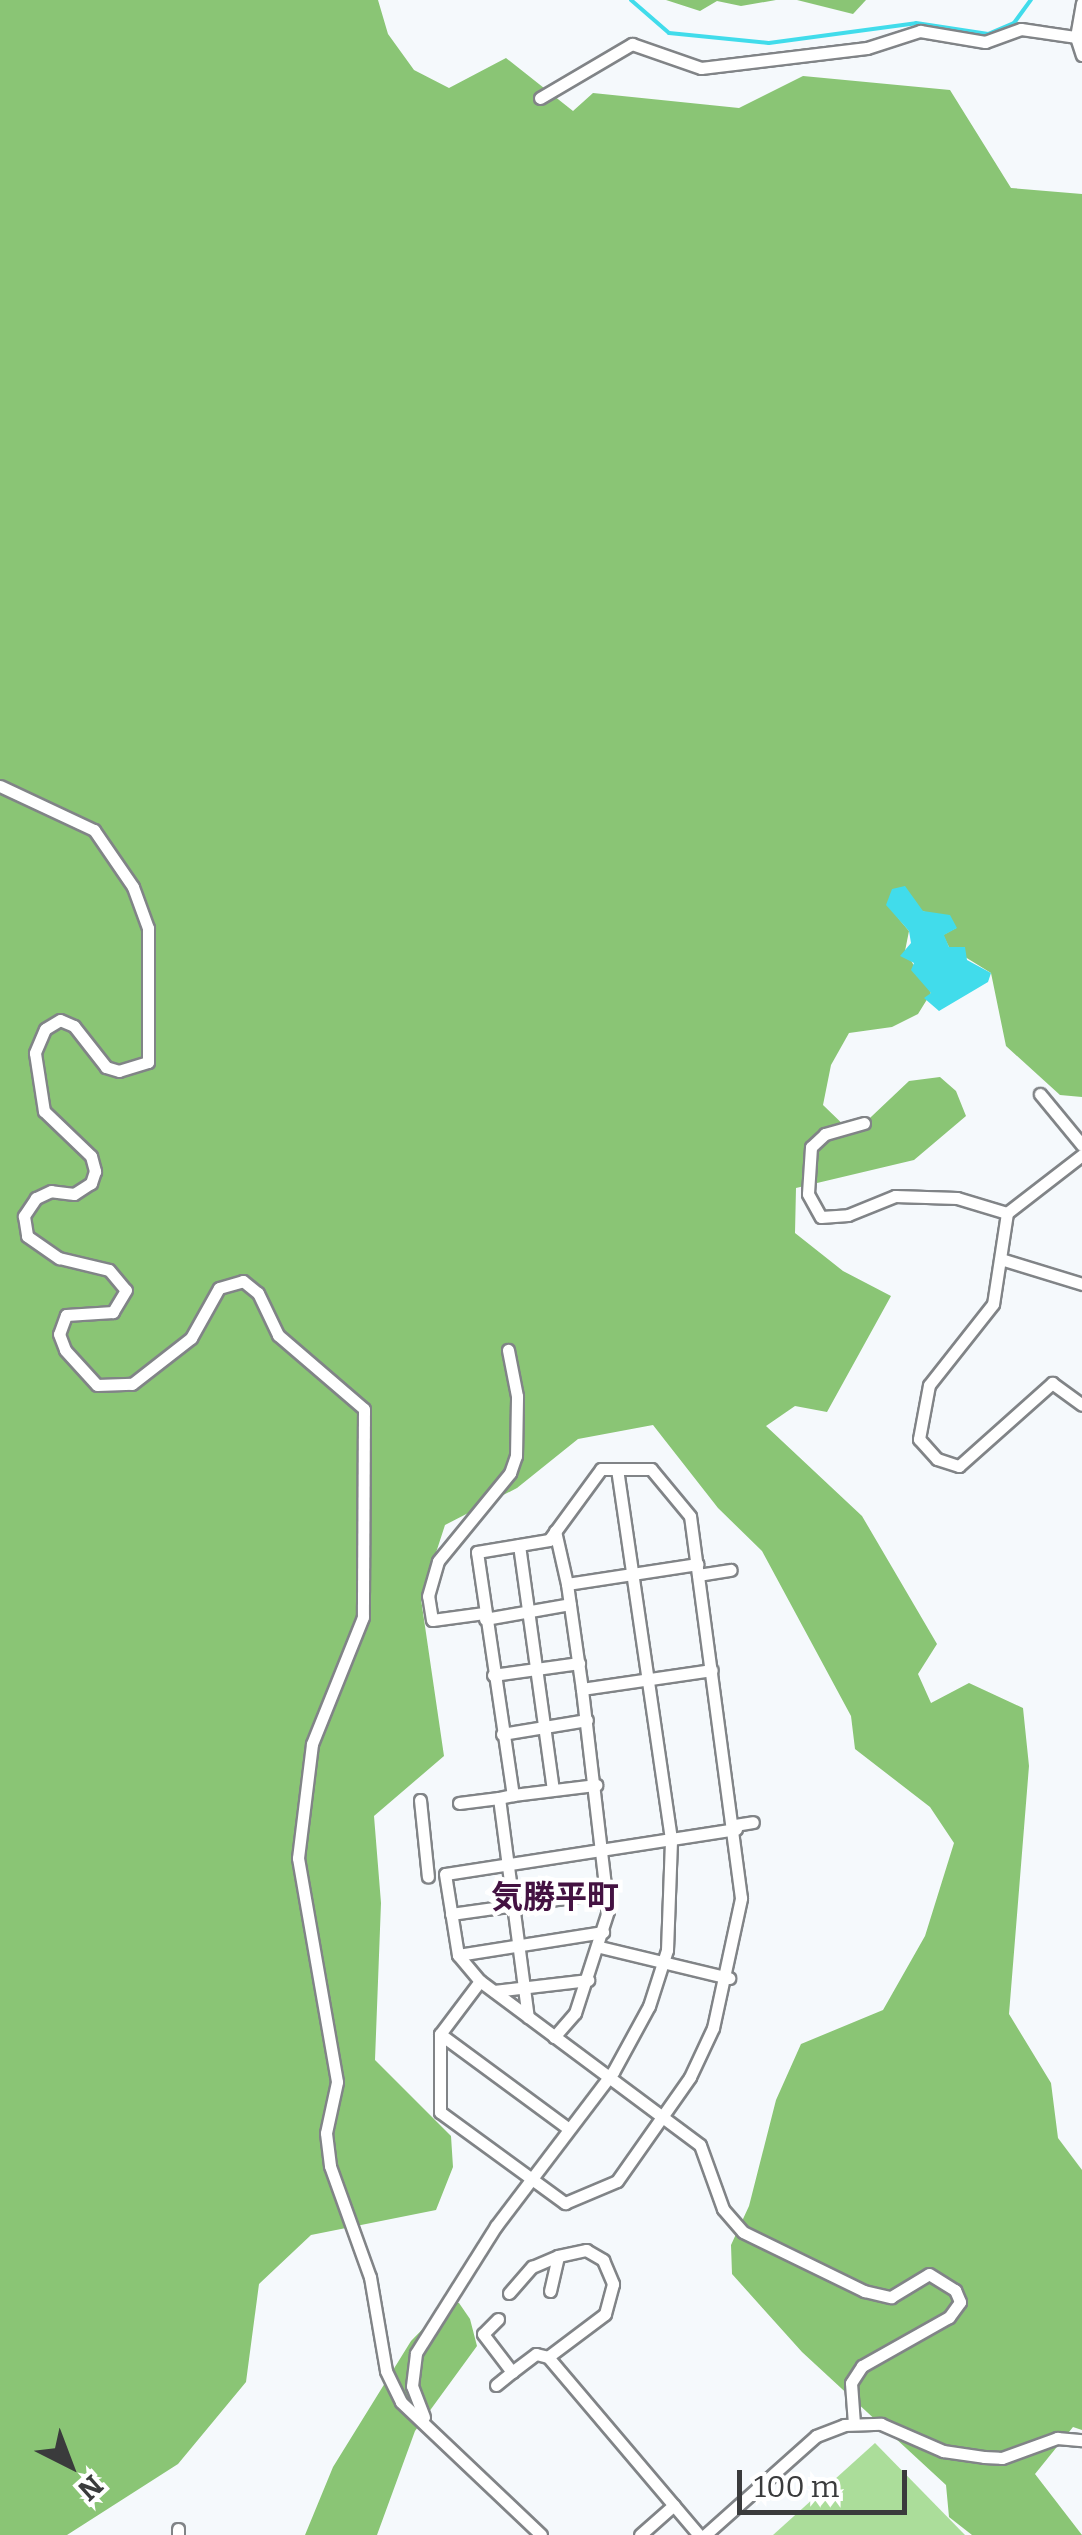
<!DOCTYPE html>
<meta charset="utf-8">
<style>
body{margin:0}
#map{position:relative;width:1082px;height:2535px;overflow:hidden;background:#f5f9fc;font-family:Bitter,"Noto Sans JP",serif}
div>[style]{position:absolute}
.green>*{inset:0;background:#abdd9a}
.forest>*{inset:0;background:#8ac575}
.water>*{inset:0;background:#41dceb}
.stream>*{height:4px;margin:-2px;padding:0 2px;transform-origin:2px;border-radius:2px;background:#41dceb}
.roads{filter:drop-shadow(2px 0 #818487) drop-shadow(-2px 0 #818487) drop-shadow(0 2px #818487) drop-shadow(0 -2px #818487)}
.street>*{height:11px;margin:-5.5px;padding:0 5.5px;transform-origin:5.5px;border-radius:5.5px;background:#fff}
span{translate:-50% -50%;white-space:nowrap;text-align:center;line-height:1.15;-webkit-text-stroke:9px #fff;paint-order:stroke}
.quarter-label{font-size:32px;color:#441242;font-weight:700}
.north{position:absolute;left:20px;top:2415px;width:100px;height:100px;-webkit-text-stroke:8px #fff;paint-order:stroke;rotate:138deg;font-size:28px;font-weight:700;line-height:40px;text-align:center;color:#3a3b3c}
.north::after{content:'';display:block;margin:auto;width:35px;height:45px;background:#3a3b3c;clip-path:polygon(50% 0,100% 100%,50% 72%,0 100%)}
.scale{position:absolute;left:737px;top:2470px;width:170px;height:45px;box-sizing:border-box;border:5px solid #3a3b3c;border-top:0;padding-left:12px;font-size:30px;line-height:35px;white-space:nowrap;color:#3a3b3c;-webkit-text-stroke:8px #fff;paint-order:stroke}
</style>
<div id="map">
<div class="green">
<div style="clip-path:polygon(875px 2443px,965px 2535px,773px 2535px)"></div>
</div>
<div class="forest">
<div style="clip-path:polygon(0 0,378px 0,388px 34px,414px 70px,449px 88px,506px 58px,573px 111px,593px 93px,739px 108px,803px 76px,950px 90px,1011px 188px,1082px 194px,1082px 1097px,1060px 1095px,1006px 1046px,991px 973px,949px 947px,943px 935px,956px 928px,923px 911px,898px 918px,909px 931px,905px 951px,931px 993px,918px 1014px,892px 1027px,849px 1033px,831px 1065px,823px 1105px,853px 1134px,909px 1081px,940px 1077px,956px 1091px,966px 1116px,914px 1160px,796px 1188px,795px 1233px,843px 1271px,891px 1296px,827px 1412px,795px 1406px,766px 1426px,862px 1516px,937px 1644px,918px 1674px,931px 1703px,969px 1683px,1023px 1708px,1029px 1766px,1009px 2014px,1051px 2083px,1058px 2138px,1082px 2170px,1082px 2430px,1073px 2427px,1035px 2474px,1082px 2535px,972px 2535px,949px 2517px,946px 2485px,802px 2352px,732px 2274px,731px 2245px,749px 2206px,776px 2100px,801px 2044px,883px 2010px,925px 1936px,954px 1843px,930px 1807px,855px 1749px,851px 1716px,762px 1551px,718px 1508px,653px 1425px,578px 1439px,517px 1488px,445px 1525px,421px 1599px,444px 1756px,374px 1816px,381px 1903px,375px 2060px,451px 2136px,453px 2167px,436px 2210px,311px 2235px,259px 2284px,246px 2382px,178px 2464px,67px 2535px,0 2535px)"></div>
<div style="clip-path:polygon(666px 0,776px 0,741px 6px,717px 1px,700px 11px)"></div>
<div style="clip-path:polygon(797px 0,866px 0,853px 14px)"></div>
<div style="clip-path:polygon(449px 2302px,459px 2303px,470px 2319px,477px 2346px,415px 2431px,377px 2535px,305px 2535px,333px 2467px,411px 2341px)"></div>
</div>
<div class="water">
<div style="clip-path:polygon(905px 886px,923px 911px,950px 915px,957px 928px,944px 935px,949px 947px,965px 947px,967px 960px,991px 973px,988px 982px,939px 1011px,924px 998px,931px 993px,911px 970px,914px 963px,900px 956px,911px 943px,909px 931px,886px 905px,892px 889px)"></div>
</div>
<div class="stream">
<div style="left:631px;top:0;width:50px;rotate:41deg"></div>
<div style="left:669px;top:33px;width:100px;rotate:5.7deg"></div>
<div style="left:769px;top:43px;width:148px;rotate:-7.7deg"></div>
<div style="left:916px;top:23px;width:73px;rotate:8.7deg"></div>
<div style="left:988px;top:34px;width:28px;rotate:-23deg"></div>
<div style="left:1014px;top:23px;width:29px;rotate:-54deg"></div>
</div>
<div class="roads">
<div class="street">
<div style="left:1082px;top:3px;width:35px;rotate:100deg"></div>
<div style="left:1076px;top:37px;width:19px;rotate:72deg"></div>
<div style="left:540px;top:98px;width:107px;rotate:-30.4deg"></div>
<div style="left:632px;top:44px;width:73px;rotate:19.2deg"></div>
<div style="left:701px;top:68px;width:167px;rotate:-6.9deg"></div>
<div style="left:867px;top:48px;width:56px;rotate:-17.8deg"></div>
<div style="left:920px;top:31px;width:66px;rotate:9.6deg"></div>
<div style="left:985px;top:42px;width:38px;rotate:-20deg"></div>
<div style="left:1021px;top:29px;width:56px;rotate:8.3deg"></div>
<div style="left:0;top:786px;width:104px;rotate:25.1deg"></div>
<div style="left:94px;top:830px;width:69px;rotate:55.6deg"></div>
<div style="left:133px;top:887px;width:44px;rotate:69.9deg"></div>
<div style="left:148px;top:928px;width:134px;rotate:90deg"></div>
<div style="left:148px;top:1062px;width:30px;rotate:163deg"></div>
<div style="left:119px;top:1071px;width:14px;rotate:-163deg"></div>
<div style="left:106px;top:1067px;width:52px;rotate:-128deg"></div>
<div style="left:74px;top:1026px;width:15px;rotate:-157deg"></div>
<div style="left:60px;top:1020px;width:17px;rotate:149deg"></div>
<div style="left:45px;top:1029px;width:26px;rotate:113deg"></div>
<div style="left:35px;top:1053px;width:59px;rotate:81.2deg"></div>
<div style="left:44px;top:1111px;width:65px;rotate:43.8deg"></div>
<div style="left:91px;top:1156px;width:16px;rotate:75deg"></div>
<div style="left:95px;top:1171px;width:13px;rotate:108deg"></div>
<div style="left:91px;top:1183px;width:20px;rotate:147deg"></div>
<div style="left:74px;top:1194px;width:23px;rotate:-173deg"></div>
<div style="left:51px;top:1191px;width:17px;rotate:155deg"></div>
<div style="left:36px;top:1198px;width:22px;rotate:124deg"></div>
<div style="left:24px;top:1216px;width:20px;rotate:81deg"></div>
<div style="left:27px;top:1236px;width:39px;rotate:35deg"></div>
<div style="left:59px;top:1258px;width:51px;rotate:13.5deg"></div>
<div style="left:109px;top:1270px;width:26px;rotate:50deg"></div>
<div style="left:126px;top:1290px;width:26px;rotate:121deg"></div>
<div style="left:113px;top:1312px;width:47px;rotate:176.3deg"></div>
<div style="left:66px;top:1315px;width:20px;rotate:110deg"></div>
<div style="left:59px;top:1334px;width:17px;rotate:69deg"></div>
<div style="left:65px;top:1350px;width:47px;rotate:47.6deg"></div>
<div style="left:97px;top:1385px;width:35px;rotate:-2deg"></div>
<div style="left:132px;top:1384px;width:75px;rotate:-37.9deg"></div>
<div style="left:191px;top:1338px;width:57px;rotate:-60.8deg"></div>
<div style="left:219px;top:1288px;width:25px;rotate:-16deg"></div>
<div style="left:243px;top:1281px;width:19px;rotate:39deg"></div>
<div style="left:258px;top:1293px;width:47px;rotate:64.5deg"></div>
<div style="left:278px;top:1335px;width:113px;rotate:40.7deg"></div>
<div style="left:364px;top:1409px;width:208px;rotate:90.3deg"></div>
<div style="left:363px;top:1617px;width:137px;rotate:111.9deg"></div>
<div style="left:312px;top:1744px;width:115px;rotate:97deg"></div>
<div style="left:298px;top:1858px;width:227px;rotate:80.1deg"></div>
<div style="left:337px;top:2082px;width:52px;rotate:102.2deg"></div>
<div style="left:326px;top:2133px;width:33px;rotate:83deg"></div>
<div style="left:330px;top:2166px;width:118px;rotate:70.2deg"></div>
<div style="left:370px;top:2277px;width:95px;rotate:80.3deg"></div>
<div style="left:386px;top:2371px;width:34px;rotate:64deg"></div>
<div style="left:401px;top:2402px;width:193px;rotate:43.5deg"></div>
<div style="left:1040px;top:1094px;width:66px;rotate:50.5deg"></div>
<div style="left:864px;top:1123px;width:41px;rotate:164.2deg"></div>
<div style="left:825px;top:1134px;width:19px;rotate:137deg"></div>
<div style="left:811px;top:1147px;width:47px;rotate:93.7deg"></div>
<div style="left:808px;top:1194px;width:26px;rotate:61deg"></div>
<div style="left:821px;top:1217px;width:27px;rotate:-4deg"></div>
<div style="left:848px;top:1215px;width:51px;rotate:-22deg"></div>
<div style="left:895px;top:1196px;width:62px;rotate:1.8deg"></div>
<div style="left:957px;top:1198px;width:52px;rotate:16.7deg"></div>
<div style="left:1082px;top:1155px;width:95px;rotate:142.3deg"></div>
<div style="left:1007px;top:1213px;width:92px;rotate:98.7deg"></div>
<div style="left:993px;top:1304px;width:103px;rotate:128.3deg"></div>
<div style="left:929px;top:1385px;width:55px;rotate:100.5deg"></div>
<div style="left:919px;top:1439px;width:27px;rotate:48deg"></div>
<div style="left:937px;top:1459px;width:23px;rotate:18deg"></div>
<div style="left:959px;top:1466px;width:125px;rotate:-41.7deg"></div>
<div style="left:1052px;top:1383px;width:37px;rotate:36deg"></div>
<div style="left:1004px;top:1260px;width:82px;rotate:17.1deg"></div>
<div style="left:555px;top:1531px;width:54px;rotate:77.2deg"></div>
<div style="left:567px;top:1584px;width:132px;rotate:-8.7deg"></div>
<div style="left:519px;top:1545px;width:247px;rotate:82.1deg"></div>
<div style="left:698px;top:1575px;width:33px;rotate:-9deg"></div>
<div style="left:567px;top:1584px;width:106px;rotate:81.9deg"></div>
<div style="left:582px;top:1689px;width:131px;rotate:-8.3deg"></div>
<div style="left:484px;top:1613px;width:52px;rotate:172.3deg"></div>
<div style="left:432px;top:1620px;width:24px;rotate:-99deg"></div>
<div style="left:428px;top:1596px;width:36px;rotate:-74deg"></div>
<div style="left:438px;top:1561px;width:114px;rotate:-50.7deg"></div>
<div style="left:510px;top:1473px;width:18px;rotate:-71deg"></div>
<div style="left:516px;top:1456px;width:60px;rotate:-89deg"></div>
<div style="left:517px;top:1396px;width:47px;rotate:-101.1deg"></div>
<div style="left:485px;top:1619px;width:86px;rotate:-10deg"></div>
<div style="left:493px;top:1675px;width:87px;rotate:-7.9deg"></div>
<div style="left:502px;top:1734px;width:86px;rotate:-9.4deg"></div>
<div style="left:513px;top:1795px;width:84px;rotate:-6.9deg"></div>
<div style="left:420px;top:1800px;width:77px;rotate:84.1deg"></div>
<div style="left:459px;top:1803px;width:40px;rotate:-7.1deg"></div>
<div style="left:735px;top:1825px;width:18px;rotate:-9deg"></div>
<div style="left:736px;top:1829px;width:294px;rotate:171.2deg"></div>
<div style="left:445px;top:1874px;width:82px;rotate:80.9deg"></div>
<div style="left:458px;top:1955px;width:34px;rotate:50deg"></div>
<div style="left:480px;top:1981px;width:274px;rotate:36.7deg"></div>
<div style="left:700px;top:2145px;width:68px;rotate:70.2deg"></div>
<div style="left:723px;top:2209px;width:30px;rotate:49deg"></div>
<div style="left:743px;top:2232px;width:135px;rotate:26deg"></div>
<div style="left:864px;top:2291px;width:28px;rotate:13deg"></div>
<div style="left:891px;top:2297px;width:44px;rotate:-31.2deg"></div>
<div style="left:929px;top:2274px;width:31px;rotate:32deg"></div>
<div style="left:955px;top:2290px;width:13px;rotate:67deg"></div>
<div style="left:960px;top:2302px;width:19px;rotate:126deg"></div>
<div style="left:949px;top:2317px;width:100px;rotate:150.6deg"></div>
<div style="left:862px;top:2366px;width:20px;rotate:123deg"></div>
<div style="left:851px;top:2383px;width:41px;rotate:85.8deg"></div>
<div style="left:451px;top:1914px;width:159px;rotate:-8deg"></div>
<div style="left:600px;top:1947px;width:133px;rotate:13.5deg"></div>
<div style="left:458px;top:1955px;width:147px;rotate:-9deg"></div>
<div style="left:480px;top:1981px;width:66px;rotate:127deg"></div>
<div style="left:440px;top:2034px;width:78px;rotate:90deg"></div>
<div style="left:440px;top:2112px;width:155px;rotate:36.1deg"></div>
<div style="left:565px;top:2203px;width:56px;rotate:-22.9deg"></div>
<div style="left:617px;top:2181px;width:127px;rotate:-54.9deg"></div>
<div style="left:690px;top:2077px;width:54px;rotate:-64.9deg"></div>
<div style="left:713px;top:2028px;width:133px;rotate:-77.8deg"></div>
<div style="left:741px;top:1898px;width:385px;rotate:-97.6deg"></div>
<div style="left:690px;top:1516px;width:61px;rotate:-129.7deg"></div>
<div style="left:651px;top:1469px;width:50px;rotate:180deg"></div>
<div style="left:601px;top:1469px;width:88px;rotate:126.2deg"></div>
<div style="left:549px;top:1540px;width:73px;rotate:170.5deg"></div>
<div style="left:477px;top:1552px;width:246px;rotate:81.6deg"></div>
<div style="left:513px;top:1795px;width:14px;rotate:168deg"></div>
<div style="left:499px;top:1798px;width:221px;rotate:82.5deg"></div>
<div style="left:494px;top:1991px;width:95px;rotate:-6.7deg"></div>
<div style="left:440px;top:2034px;width:160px;rotate:36.4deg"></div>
<div style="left:554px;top:2037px;width:32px;rotate:-49deg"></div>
<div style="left:575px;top:2013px;width:107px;rotate:-72.1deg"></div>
<div style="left:608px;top:1911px;width:224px;rotate:-96.7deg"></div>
<div style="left:550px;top:2291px;width:36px;rotate:-77deg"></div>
<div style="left:509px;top:2293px;width:35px;rotate:-49deg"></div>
<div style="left:532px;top:2267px;width:28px;rotate:-23deg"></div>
<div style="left:558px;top:2256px;width:29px;rotate:-12deg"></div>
<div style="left:586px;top:2250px;width:20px;rotate:30deg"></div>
<div style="left:603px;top:2260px;width:26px;rotate:67deg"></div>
<div style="left:613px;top:2284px;width:31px;rotate:105deg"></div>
<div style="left:605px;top:2314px;width:71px;rotate:143deg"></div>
<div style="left:548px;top:2357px;width:233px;rotate:49.7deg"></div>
<div style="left:498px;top:2319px;width:21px;rotate:135deg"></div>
<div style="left:483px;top:2334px;width:48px;rotate:52.7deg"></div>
<div style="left:512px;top:2372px;width:30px;rotate:-37deg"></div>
<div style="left:536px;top:2354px;width:12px;rotate:14deg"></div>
<div style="left:496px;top:2385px;width:21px;rotate:-39deg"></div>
<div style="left:424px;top:2417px;width:33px;rotate:-111deg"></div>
<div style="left:412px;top:2386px;width:33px;rotate:-83deg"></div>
<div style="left:416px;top:2353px;width:150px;rotate:-57.8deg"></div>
<div style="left:496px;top:2226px;width:193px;rotate:-52.8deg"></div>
<div style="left:613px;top:2072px;width:75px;rotate:-61.4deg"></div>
<div style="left:649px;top:2006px;width:59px;rotate:-72.2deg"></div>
<div style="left:667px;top:1950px;width:111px;rotate:-87.9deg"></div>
<div style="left:671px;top:1839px;width:374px;rotate:-98.3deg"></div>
<div style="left:178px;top:2535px;width:6px;rotate:-90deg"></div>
<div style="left:640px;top:2535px;width:45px;rotate:-41.4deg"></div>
<div style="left:705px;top:2535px;width:149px;rotate:-41.7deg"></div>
<div style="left:816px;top:2436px;width:30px;rotate:-21deg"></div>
<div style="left:844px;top:2425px;width:37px;rotate:-2deg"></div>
<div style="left:881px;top:2424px;width:68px;rotate:23.5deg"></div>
<div style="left:943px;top:2451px;width:41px;rotate:8.3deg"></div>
<div style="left:984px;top:2457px;width:18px;rotate:3deg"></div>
<div style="left:1002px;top:2458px;width:59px;rotate:-20deg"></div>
<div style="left:1057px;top:2438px;width:25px;rotate:5deg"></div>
</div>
</div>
<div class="quarter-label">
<span style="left:555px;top:1897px">気勝平町</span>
</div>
<div class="north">N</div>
<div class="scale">100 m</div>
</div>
